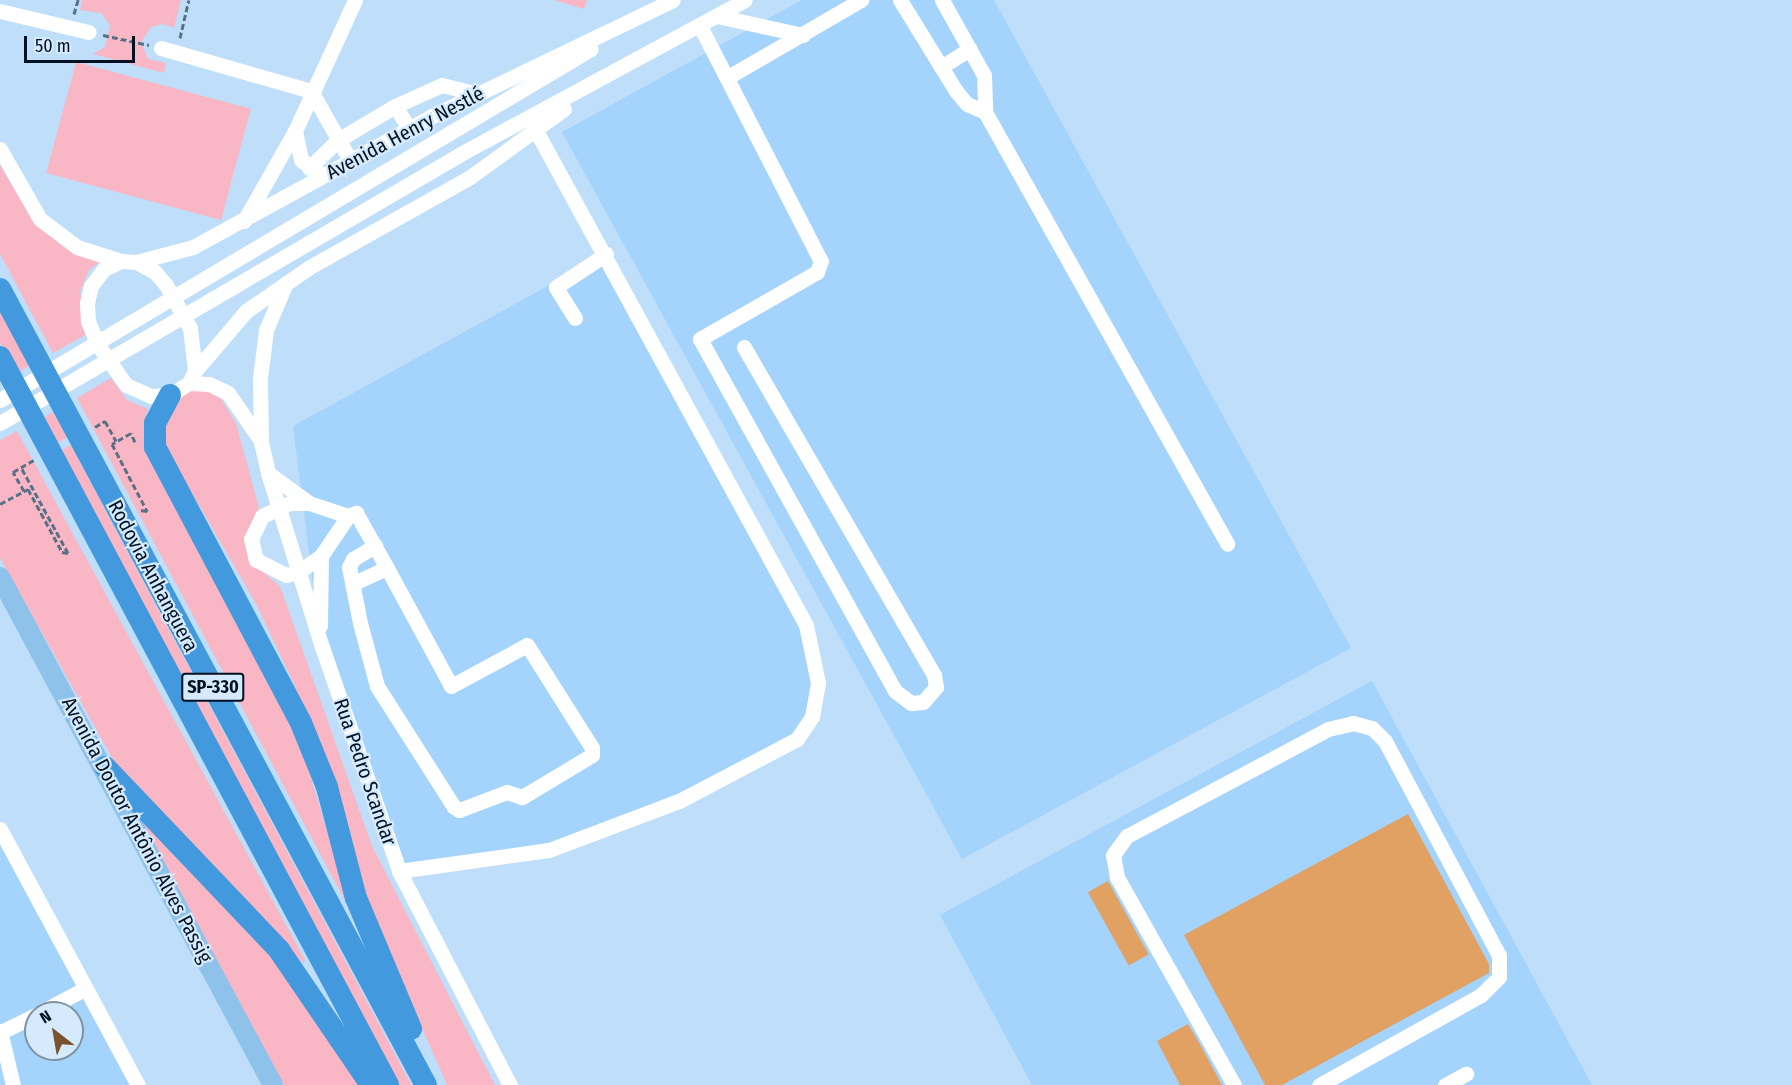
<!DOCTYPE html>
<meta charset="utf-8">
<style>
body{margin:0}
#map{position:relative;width:1792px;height:1085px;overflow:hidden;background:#bedef9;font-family:"Fira Sans Condensed",sans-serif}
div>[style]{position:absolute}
.built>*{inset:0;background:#a4d3fc}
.green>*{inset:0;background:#f9b7c5;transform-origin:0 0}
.building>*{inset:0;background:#e0a162;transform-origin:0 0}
.path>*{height:3px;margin-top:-1.5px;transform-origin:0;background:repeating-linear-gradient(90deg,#597186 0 6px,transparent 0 9px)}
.minor>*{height:15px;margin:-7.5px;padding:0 7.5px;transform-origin:7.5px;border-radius:7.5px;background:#fff}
.major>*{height:20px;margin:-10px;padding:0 10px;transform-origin:10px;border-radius:10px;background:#8ec2eb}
.highway>*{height:22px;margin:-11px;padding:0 11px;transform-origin:11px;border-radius:11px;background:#4299dd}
span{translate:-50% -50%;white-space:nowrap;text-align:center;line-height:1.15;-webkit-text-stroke:4.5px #d5eafc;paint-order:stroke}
.shield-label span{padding:2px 4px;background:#d5eafc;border:2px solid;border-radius:4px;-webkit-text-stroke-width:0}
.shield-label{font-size:18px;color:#001121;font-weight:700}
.street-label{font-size:20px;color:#001121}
.north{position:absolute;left:24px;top:1001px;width:60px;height:60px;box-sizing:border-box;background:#d5eafc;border:2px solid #8093a4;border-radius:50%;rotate:329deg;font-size:16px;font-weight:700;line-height:24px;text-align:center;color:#001121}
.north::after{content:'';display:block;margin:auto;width:21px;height:27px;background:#78532e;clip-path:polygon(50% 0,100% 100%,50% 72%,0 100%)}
.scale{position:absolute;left:24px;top:36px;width:111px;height:27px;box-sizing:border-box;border:3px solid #001121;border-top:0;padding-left:8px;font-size:18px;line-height:21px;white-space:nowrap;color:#001121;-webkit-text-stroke:4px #d5eafc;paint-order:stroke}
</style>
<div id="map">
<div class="built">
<div style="clip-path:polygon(802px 0,994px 0,1351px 648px,962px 859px,562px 132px)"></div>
<div style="clip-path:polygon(606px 254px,806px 625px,818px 683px,797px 739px,592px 835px,399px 871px,320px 641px,293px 426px)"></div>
<div style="clip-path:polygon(1372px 681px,1592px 1085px,1032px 1085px,940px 915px)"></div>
<div style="clip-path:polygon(evenodd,0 827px,141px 1085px,0 1085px,0 827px,36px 1013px,72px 1013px,72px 1049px,36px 1049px,36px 1013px)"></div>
</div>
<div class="green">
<div style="clip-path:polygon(82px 0,181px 0,174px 28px,163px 24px,151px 27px,141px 42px,148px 59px,166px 63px,164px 73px,93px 54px,105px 47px,110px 25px,101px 13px,80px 10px)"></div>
<div style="clip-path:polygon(554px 0,587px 0,584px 9px)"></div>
<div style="left:76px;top:62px;width:181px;height:115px;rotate:15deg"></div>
<div style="clip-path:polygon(0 165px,34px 222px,76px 253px,99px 262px,89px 270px,80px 292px,87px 334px,53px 353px,0 254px)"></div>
<div style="clip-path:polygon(0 309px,30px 365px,16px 374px,0 343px)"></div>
<div style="clip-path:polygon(111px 378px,127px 400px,148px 409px,144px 423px,303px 751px,351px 912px,77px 398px)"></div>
<div style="clip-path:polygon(202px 389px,218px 394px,236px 423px,259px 508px,248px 530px,262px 571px,280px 586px,372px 846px,495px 1085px,447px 1085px,376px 924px,294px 684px,255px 602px,167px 450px,164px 432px,175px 403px,189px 391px)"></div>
<div style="left:53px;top:412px;width:29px;height:12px;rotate:59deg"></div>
<div style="clip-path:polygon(17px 431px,305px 960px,303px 963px,124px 779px,0 558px,0 440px)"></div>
<div style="left:71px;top:445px;width:727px;height:11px;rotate:62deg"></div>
<div style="clip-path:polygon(141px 822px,155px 828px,257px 932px,360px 1085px,283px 1085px)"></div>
</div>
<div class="building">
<div style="clip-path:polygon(1408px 814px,1489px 964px,1489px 973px,1282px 1085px,1265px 1085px,1184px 935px)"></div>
<div style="left:1108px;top:881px;width:84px;height:23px;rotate:61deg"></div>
<div style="clip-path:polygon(1188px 1024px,1201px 1046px,1222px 1085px,1180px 1085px,1157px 1041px)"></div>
</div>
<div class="path">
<div style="left:74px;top:14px;width:15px;rotate:-74deg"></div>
<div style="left:103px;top:35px;width:47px;rotate:12.3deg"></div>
<div style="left:180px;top:38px;width:39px;rotate:-77deg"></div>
<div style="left:95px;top:427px;width:12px;rotate:-31deg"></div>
<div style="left:105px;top:421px;width:23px;rotate:61deg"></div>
<div style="left:135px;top:442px;width:10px;rotate:-114deg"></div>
<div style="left:131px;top:433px;width:22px;rotate:150deg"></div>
<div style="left:112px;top:444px;width:76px;rotate:62.4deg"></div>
<div style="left:147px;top:511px;width:7px;rotate:-172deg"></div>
<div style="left:24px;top:491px;width:22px;rotate:-120deg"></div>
<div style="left:13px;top:472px;width:24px;rotate:-30deg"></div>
<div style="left:0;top:504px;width:32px;rotate:-28deg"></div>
<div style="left:28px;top:489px;width:72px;rotate:61.6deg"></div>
<div style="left:62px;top:552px;width:6px;rotate:9deg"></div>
<div style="left:68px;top:553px;width:98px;rotate:-118.7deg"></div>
</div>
<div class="minor">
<div style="left:900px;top:0;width:107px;rotate:58.4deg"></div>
<div style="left:956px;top:91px;width:17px;rotate:50deg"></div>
<div style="left:967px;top:104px;width:20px;rotate:24deg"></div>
<div style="left:942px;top:0;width:86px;rotate:60.8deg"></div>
<div style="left:984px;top:75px;width:37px;rotate:88deg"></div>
<div style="left:985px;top:112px;width:495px;rotate:60.7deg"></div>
<div style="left:0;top:11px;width:91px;rotate:13.3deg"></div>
<div style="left:717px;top:16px;width:88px;rotate:12.5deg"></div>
<div style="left:700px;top:26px;width:264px;rotate:62.8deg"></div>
<div style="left:821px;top:261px;width:12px;rotate:110deg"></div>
<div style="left:817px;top:272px;width:135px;rotate:150.2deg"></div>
<div style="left:700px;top:339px;width:402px;rotate:61deg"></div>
<div style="left:895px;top:691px;width:20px;rotate:37deg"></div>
<div style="left:911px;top:703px;width:12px;rotate:-5deg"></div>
<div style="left:923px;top:702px;width:20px;rotate:-49deg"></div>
<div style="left:936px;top:687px;width:12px;rotate:-99deg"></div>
<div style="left:934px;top:675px;width:379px;rotate:-120.1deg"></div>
<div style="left:161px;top:48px;width:156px;rotate:16deg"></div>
<div style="left:311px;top:91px;width:79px;rotate:60.5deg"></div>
<div style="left:941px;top:67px;width:34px;rotate:-32deg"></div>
<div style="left:728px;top:77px;width:154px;rotate:-30.1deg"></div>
<div style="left:395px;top:106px;width:51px;rotate:-24.1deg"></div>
<div style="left:442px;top:85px;width:36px;rotate:14deg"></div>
<div style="left:295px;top:131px;width:30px;rotate:78deg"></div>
<div style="left:301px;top:160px;width:21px;rotate:35deg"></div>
<div style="left:0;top:149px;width:81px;rotate:60.3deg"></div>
<div style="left:40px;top:219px;width:46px;rotate:37.1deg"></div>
<div style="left:77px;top:247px;width:46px;rotate:17.7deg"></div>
<div style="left:309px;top:168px;width:40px;rotate:-44deg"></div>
<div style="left:338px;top:140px;width:66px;rotate:-30.8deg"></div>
<div style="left:395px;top:106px;width:26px;rotate:58deg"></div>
<div style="left:244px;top:221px;width:103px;rotate:-60.5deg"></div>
<div style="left:295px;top:131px;width:144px;rotate:-65.4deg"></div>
<div style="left:136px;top:262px;width:21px;rotate:28deg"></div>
<div style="left:155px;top:272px;width:17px;rotate:50deg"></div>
<div style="left:166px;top:285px;width:49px;rotate:60.8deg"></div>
<div style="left:190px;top:328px;width:43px;rotate:83.4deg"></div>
<div style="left:195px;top:371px;width:13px;rotate:117deg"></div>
<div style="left:189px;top:383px;width:22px;rotate:148deg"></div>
<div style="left:170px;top:395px;width:19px;rotate:177deg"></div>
<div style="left:151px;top:396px;width:27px;rotate:-156deg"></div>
<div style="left:126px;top:385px;width:49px;rotate:-125deg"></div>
<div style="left:98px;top:345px;width:25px;rotate:-113deg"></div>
<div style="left:88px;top:322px;width:19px;rotate:-93deg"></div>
<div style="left:87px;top:303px;width:17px;rotate:-77deg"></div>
<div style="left:91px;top:286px;width:21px;rotate:-53deg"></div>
<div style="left:104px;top:269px;width:19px;rotate:-25deg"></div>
<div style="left:121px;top:261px;width:15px;rotate:4deg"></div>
<div style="left:136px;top:262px;width:59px;rotate:-14.7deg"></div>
<div style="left:193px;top:247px;width:273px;rotate:-28.7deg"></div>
<div style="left:432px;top:116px;width:267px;rotate:-25.7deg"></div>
<div style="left:286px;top:283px;width:51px;rotate:113.1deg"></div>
<div style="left:266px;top:330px;width:48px;rotate:97.1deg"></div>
<div style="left:260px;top:378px;width:64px;rotate:89.1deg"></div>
<div style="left:261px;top:442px;width:32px;rotate:77deg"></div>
<div style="left:268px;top:473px;width:176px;rotate:72.8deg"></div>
<div style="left:320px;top:641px;width:243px;rotate:71deg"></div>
<div style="left:399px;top:871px;width:241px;rotate:62.6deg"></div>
<div style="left:575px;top:318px;width:36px;rotate:-122deg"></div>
<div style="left:556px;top:287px;width:60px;rotate:-33.4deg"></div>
<div style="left:195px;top:371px;width:79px;rotate:-49.6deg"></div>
<div style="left:246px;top:311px;width:75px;rotate:-34.7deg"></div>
<div style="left:308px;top:268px;width:186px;rotate:-29.3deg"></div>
<div style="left:470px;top:177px;width:116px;rotate:-35.9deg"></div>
<div style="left:189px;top:383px;width:20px;rotate:3deg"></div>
<div style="left:209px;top:384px;width:21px;rotate:25deg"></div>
<div style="left:228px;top:393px;width:58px;rotate:55.5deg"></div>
<div style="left:0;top:400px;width:687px;rotate:-30.71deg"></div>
<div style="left:0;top:423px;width:537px;rotate:-30.29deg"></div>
<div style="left:464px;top:152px;width:319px;rotate:-28.4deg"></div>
<div style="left:268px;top:473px;width:51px;rotate:36.2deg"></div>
<div style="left:290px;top:503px;width:19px"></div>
<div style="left:309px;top:503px;width:41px;rotate:18.4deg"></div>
<div style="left:348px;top:516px;width:48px;rotate:124deg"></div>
<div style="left:321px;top:556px;width:28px;rotate:145deg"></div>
<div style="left:298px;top:572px;width:12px;rotate:166deg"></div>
<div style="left:286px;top:575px;width:34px;rotate:-153deg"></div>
<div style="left:256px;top:560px;width:22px;rotate:-103deg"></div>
<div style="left:251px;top:539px;width:25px;rotate:-64deg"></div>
<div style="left:262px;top:516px;width:31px;rotate:-25deg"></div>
<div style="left:348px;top:516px;width:9px;rotate:-21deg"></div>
<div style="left:356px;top:513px;width:63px;rotate:60.6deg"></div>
<div style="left:352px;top:584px;width:38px;rotate:-25deg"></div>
<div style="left:387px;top:568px;width:134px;rotate:61.5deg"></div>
<div style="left:451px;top:686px;width:86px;rotate:-28.3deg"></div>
<div style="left:527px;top:645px;width:122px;rotate:57.7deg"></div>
<div style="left:592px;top:748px;width:7px;rotate:90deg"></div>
<div style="left:592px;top:755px;width:82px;rotate:149deg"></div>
<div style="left:522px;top:797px;width:16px;rotate:-162deg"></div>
<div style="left:507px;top:792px;width:51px;rotate:159.4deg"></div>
<div style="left:459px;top:810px;width:6px;rotate:-149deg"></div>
<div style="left:454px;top:807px;width:143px;rotate:-122.5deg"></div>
<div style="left:377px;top:686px;width:65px;rotate:-105.1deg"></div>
<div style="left:360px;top:623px;width:57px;rotate:-101.1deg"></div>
<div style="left:349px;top:567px;width:9px;rotate:-63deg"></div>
<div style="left:353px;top:559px;width:26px;rotate:-31deg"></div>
<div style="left:320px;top:626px;width:70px;rotate:-89.2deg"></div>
<div style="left:0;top:829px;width:291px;rotate:61.7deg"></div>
<div style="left:399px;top:871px;width:151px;rotate:-8deg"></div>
<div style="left:549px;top:850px;width:139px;rotate:-20.7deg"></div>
<div style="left:679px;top:801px;width:133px;rotate:-27.7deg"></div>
<div style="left:797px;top:739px;width:27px;rotate:-56deg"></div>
<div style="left:812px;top:717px;width:35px;rotate:-80deg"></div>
<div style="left:818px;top:683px;width:59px;rotate:-101.7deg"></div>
<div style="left:806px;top:625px;width:565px;rotate:-118.65deg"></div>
<div style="left:39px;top:1013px;width:53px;rotate:-28deg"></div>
<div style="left:0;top:1031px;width:56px;rotate:76.5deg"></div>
<div style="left:3px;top:1031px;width:37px;rotate:-26deg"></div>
<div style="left:1234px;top:1085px;width:239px;rotate:-119.4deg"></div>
<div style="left:1117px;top:877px;width:22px;rotate:-100deg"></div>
<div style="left:1113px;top:855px;width:24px;rotate:-54deg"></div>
<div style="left:1127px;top:836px;width:228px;rotate:-28deg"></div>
<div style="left:1328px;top:729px;width:26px;rotate:-13deg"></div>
<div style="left:1353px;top:723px;width:20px;rotate:15deg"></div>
<div style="left:1372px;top:728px;width:18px;rotate:45deg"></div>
<div style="left:1385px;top:741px;width:242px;rotate:62deg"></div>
<div style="left:1499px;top:955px;width:22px;rotate:90deg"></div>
<div style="left:1499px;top:977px;width:25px;rotate:135deg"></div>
<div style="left:1481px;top:995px;width:185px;rotate:150.9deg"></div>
<div style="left:1445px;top:1085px;width:24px;rotate:-28deg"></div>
</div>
<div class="major">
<div style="left:0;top:577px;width:577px;rotate:61.75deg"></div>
</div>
<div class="highway">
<div style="left:0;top:289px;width:903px;rotate:61.85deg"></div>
<div style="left:0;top:357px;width:825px;rotate:61.94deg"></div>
<div style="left:170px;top:395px;width:32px;rotate:118deg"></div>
<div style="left:155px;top:423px;width:24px;rotate:90deg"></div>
<div style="left:155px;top:447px;width:312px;rotate:62.1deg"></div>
<div style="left:301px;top:723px;width:69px;rotate:67.9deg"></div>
<div style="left:327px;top:787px;width:115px;rotate:75.4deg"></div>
<div style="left:356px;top:898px;width:142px;rotate:67.2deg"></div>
<div style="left:105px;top:767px;width:253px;rotate:46.4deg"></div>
<div style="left:279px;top:950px;width:163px;rotate:55.7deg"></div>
</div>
<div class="shield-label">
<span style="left:213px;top:687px">SP-330</span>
</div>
<div class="street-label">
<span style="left:405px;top:133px;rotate:-28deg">Avenida Henry Nestlé</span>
<span style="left:153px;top:576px;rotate:62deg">Rodovia Anhanguera</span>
<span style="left:365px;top:772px;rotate:71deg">Rua Pedro Scandar</span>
<span style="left:137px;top:830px;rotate:62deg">Avenida Doutor Antônio Alves Passig</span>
</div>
<div class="north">N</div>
<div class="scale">50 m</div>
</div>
